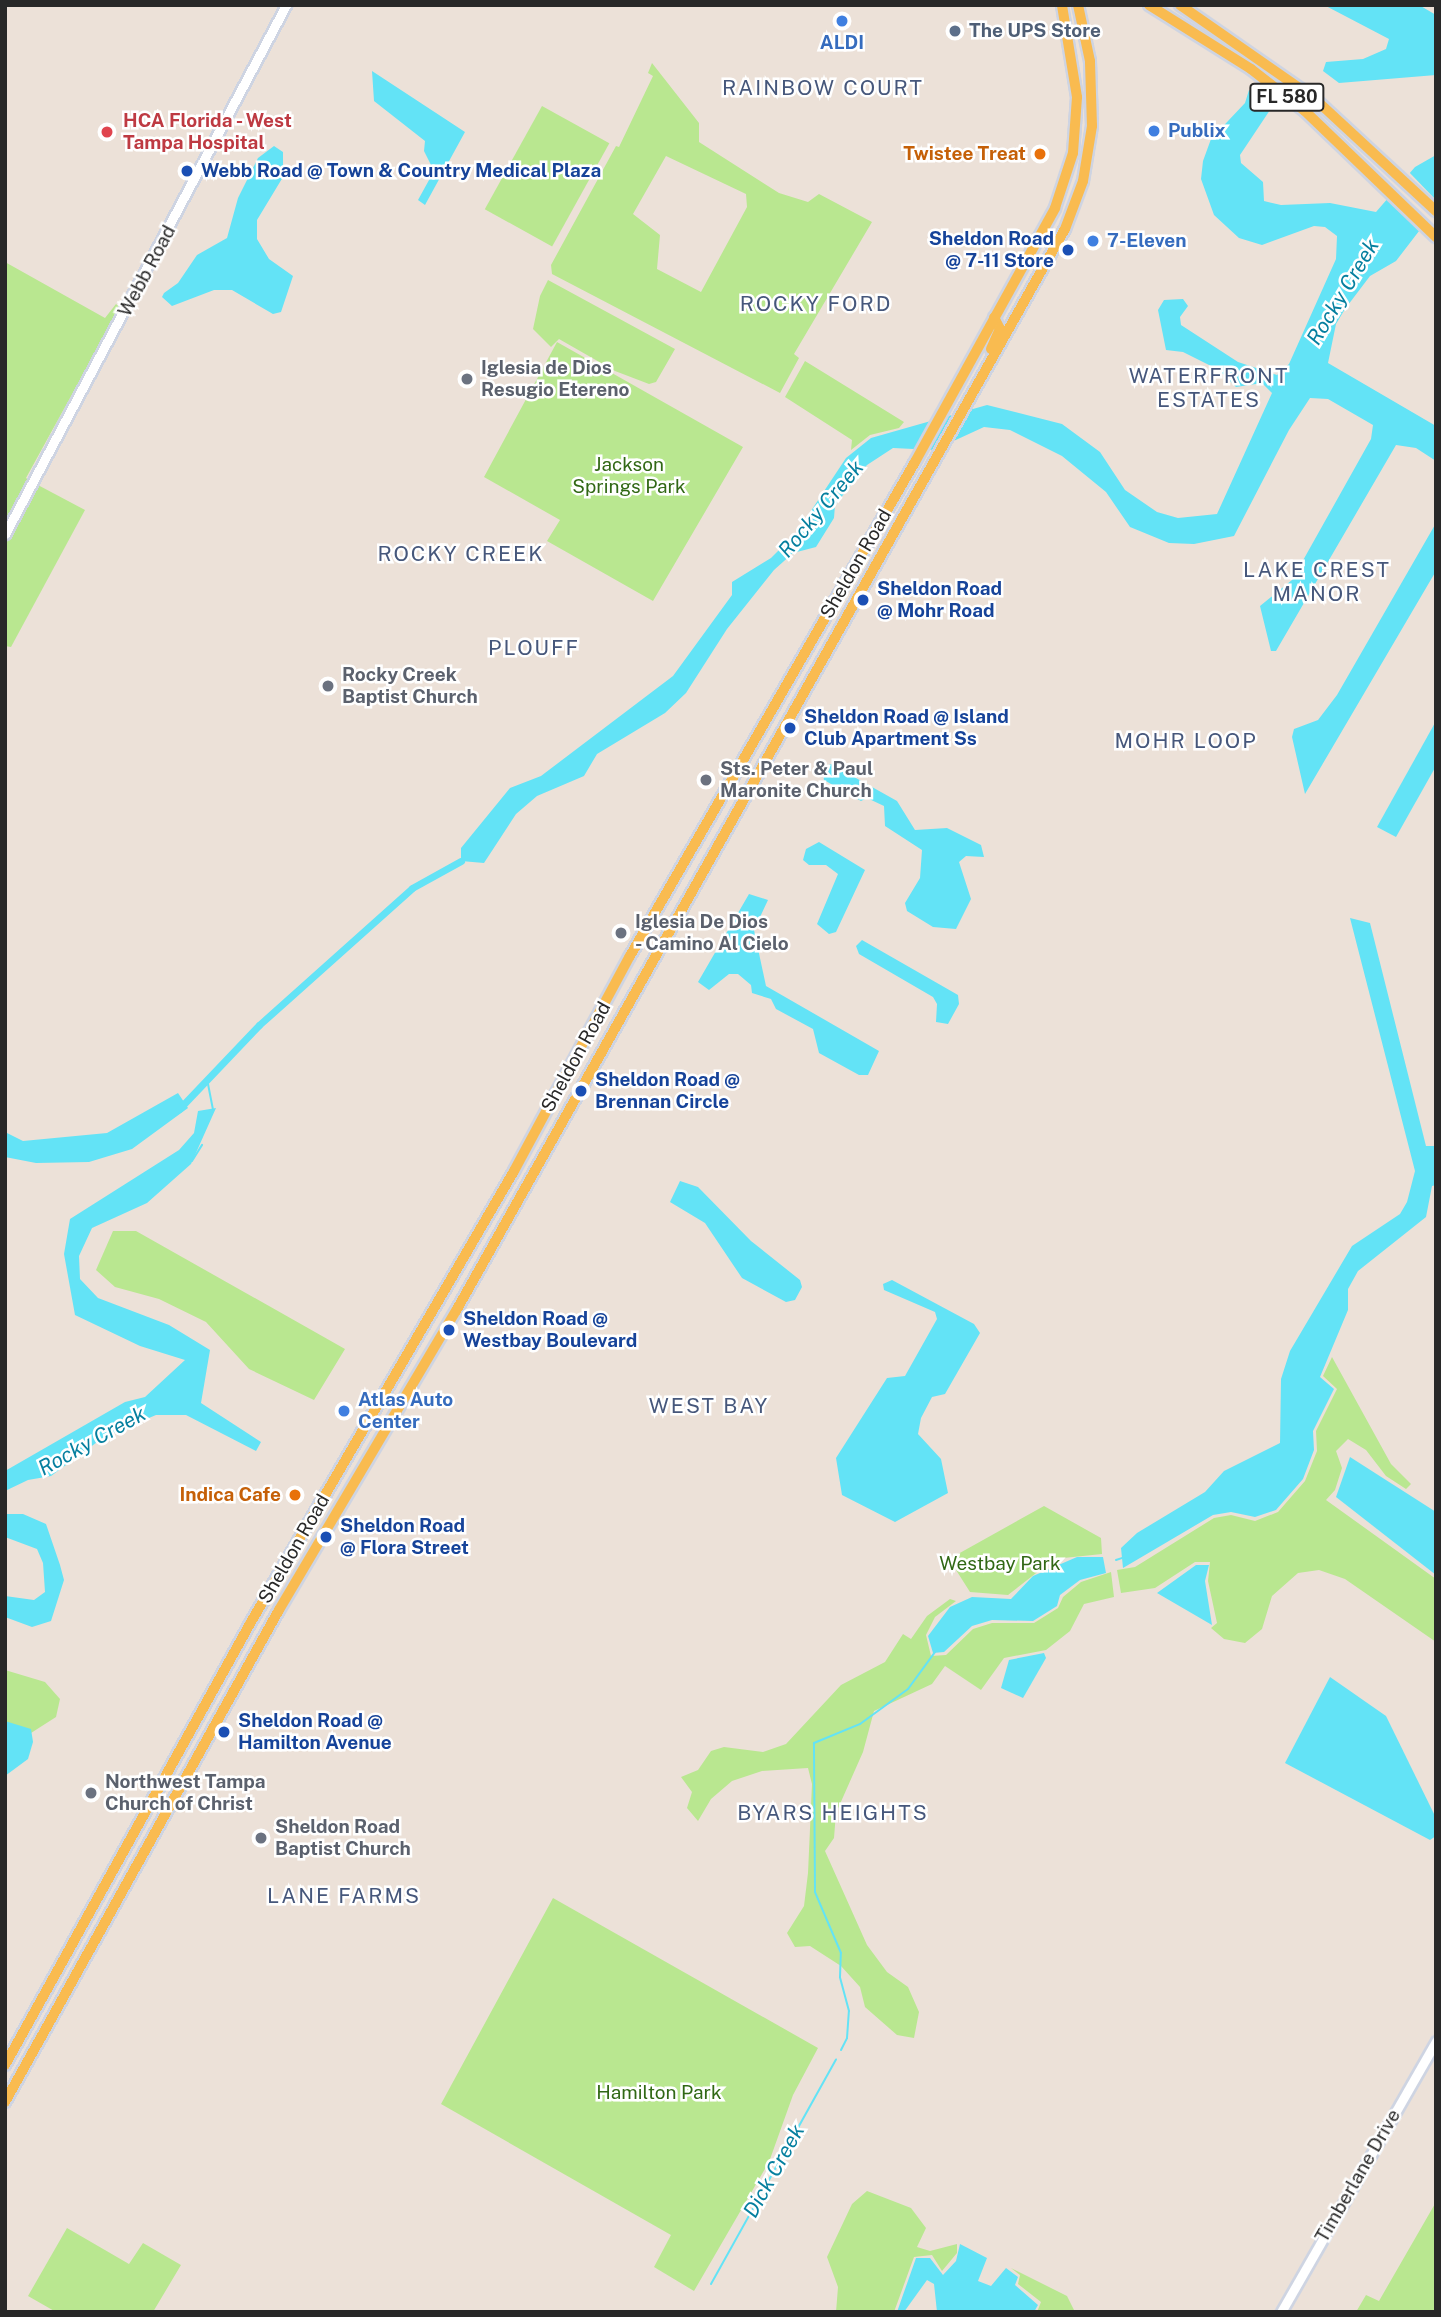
<!DOCTYPE html>
<style>
body{margin:0}
#map{position:relative;width:1441px;height:2317px;overflow:hidden;background:#ece1d8;font-family:"Public Sans",sans-serif}
div>[style]{position:absolute}
.green>*{inset:0;background:#b9e790;transform-origin:0 0}
.water>*{inset:0;background:#63e3f6}
.pier>*{inset:0;background:#ece1d8}
.stream>*{height:2px;margin:-1px;padding:0 1px;transform-origin:1px;border-radius:1px;background:#63e3f6}
.canal>*{height:7px;margin:-3.5px;padding:0 3.5px;transform-origin:3.5px;border-radius:3.5px;background:#63e3f6}
.roads{filter:drop-shadow(2px 0 #ced4e2) drop-shadow(-2px 0 #ced4e2) drop-shadow(0 2px #ced4e2) drop-shadow(0 -2px #ced4e2)}
.minor>*{height:9px;margin:-4.5px;padding:0 4.5px;transform-origin:4.5px;border-radius:4.5px;background:#fff}
.major>*{height:10px;margin:-5px;padding:0 5px;transform-origin:5px;border-radius:5px;background:#f9bb50}
.dots>*{width:19px;height:19px;translate:-50% -50%;box-sizing:border-box;border:4px solid #fff;border-radius:50%}
span{translate:-50% -50%;white-space:nowrap;text-align:center;line-height:1.15;-webkit-text-stroke:5px #fff;paint-order:stroke}
.shield-label span{padding:2px 5px;background:#fff;border:2px solid;border-radius:5px;-webkit-text-stroke-width:0}
.shield-label{font-size:18px;color:#282828;font-weight:700}
.service-label{font-size:19px;color:#4e5e75;font-weight:700}
.left{translate:0 -50%;text-align:left}
.shop-label{font-size:19px;color:#366cbe;font-weight:700}
.health-label{font-size:19px;color:#be3a42;font-weight:700}
.food-label{font-size:19px;color:#c56008;font-weight:700}
.right{translate:-100% -50%;text-align:right}
.transit-label{font-size:19px;color:#164399;font-weight:700}
.street-label{font-size:19px;color:#282828}
.worship-label{font-size:19px;color:#5b616d;font-weight:700}
.park-label{font-size:19px;color:#316815}
.neighbourhood-label{font-size:21px;color:#46577b;letter-spacing:2px}
.water-label{font-size:21px;color:#057f9f;font-style:italic}
.frame{position:absolute;inset:0;border:7px solid #282828;pointer-events:none}
</style>
<div id="map">
<div class="green">
<div style="clip-path:polygon(evenodd,652px 63px,699px 123px,699px 142px,779px 193px,808px 202px,819px 194px,872px 222px,794px 354px,799px 358px,780px 393px,552px 274px,551px 265px,616px 146px,619px 147px,653px 76px,648px 73px,652px 63px,666px 156px,746px 194px,747px 207px,701px 292px,657px 269px,660px 235px,633px 214px,666px 156px)"></div>
<div style="left:542px;top:106px;width:77px;height:118px;rotate:29deg"></div>
<div style="clip-path:polygon(5px 262px,105px 318px,116px 304px,120px 307px,26px 478px,30px 481px,5px 527px)"></div>
<div style="clip-path:polygon(548px 280px,675px 349px,656px 382px,649px 384px,615px 371px,559px 339px,551px 347px,533px 329px,540px 296px)"></div>
<div style="clip-path:polygon(557px 342px,743px 447px,653px 601px,547px 541px,560px 520px,484px 477px)"></div>
<div style="clip-path:polygon(805px 361px,904px 422px,899px 428px,870px 435px,851px 450px,852px 440px,785px 397px)"></div>
<div style="clip-path:polygon(36px 484px,85px 510px,11px 647px,5px 646px,5px 541px)"></div>
<div style="clip-path:polygon(113px 1231px,136px 1231px,345px 1349px,314px 1400px,249px 1369px,206px 1322px,159px 1299px,115px 1287px,96px 1270px)"></div>
<div style="clip-path:polygon(1332px 1357px,1391px 1464px,1411px 1484px,1406px 1489px,1386px 1476px,1366px 1450px,1348px 1439px,1336px 1451px,1342px 1468px,1335px 1490px,1326px 1500px,1436px 1579px,1436px 1642px,1345px 1579px,1319px 1570px,1298px 1573px,1272px 1596px,1262px 1629px,1245px 1643px,1224px 1639px,1211px 1628px,1217px 1623px,1208px 1581px,1210px 1562px,1195px 1562px,1155px 1588px,1121px 1593px,1117px 1570px,1135px 1567px,1214px 1518px,1231px 1515px,1255px 1521px,1278px 1512px,1305px 1481px,1317px 1451px,1316px 1431px,1337px 1389px,1323px 1376px)"></div>
<div style="clip-path:polygon(1044px 1506px,1101px 1538px,1102px 1554px,1054px 1559px,1008px 1595px,970px 1592px,949px 1559px)"></div>
<div style="clip-path:polygon(1111px 1572px,1114px 1597px,1084px 1604px,1070px 1631px,1046px 1650px,1004px 1658px,981px 1690px,945px 1666px,932px 1684px,874px 1711px,863px 1752px,836px 1813px,834px 1838px,825px 1851px,867px 1945px,887px 1972px,908px 1987px,919px 2012px,914px 2038px,897px 2035px,865px 2007px,860px 1987px,841px 1966px,810px 1946px,795px 1947px,787px 1933px,804px 1906px,808px 1873px,812px 1784px,808px 1768px,762px 1771px,732px 1781px,711px 1799px,698px 1821px,687px 1808px,692px 1792px,681px 1777px,698px 1770px,711px 1751px,724px 1747px,763px 1752px,786px 1744px,841px 1685px,885px 1662px,903px 1634px,911px 1639px,927px 1616px,950px 1599px,956px 1601px,935px 1617px,926px 1635px,931px 1656px,946px 1655px,973px 1629px,992px 1623px,1034px 1623px,1058px 1608px,1063px 1597px,1081px 1582px)"></div>
<div style="clip-path:polygon(5px 1670px,45px 1682px,60px 1699px,56px 1717px,31px 1733px,5px 1721px)"></div>
<div style="clip-path:polygon(553px 1898px,818px 2048px,793px 2095px,769px 2162px,694px 2291px,654px 2267px,671px 2235px,441px 2104px)"></div>
<div style="clip-path:polygon(867px 2191px,911px 2208px,926px 2228px,917px 2247px,930px 2251px,957px 2244px,957px 2253px,942px 2271px,932px 2255px,914px 2257px,894px 2312px,836px 2312px,838px 2287px,827px 2257px,852px 2204px)"></div>
<div style="clip-path:polygon(1436px 2202px,1436px 2312px,1356px 2312px,1366px 2295px,1379px 2301px)"></div>
<div style="clip-path:polygon(67px 2228px,129px 2264px,143px 2243px,181px 2265px,153px 2312px,56px 2312px,28px 2296px)"></div>
<div style="clip-path:polygon(1011px 2268px,1067px 2296px,1075px 2312px,1037px 2312px,1041px 2302px,1018px 2284px,1020px 2275px)"></div>
</div>
<div class="water">
<div style="clip-path:polygon(1324px 5px,1419px 5px,1436px 15px,1436px 75px,1339px 83px,1323px 71px,1326px 62px,1363px 59px,1386px 49px,1389px 39px)"></div>
<div style="clip-path:polygon(372px 71px,465px 132px,425px 205px,418px 200px,434px 171px,424px 151px,425px 141px,374px 101px)"></div>
<div style="clip-path:polygon(1249px 90px,1274px 104px,1240px 155px,1241px 163px,1263px 182px,1264px 201px,1281px 205px,1330px 203px,1376px 212px,1415px 167px,1436px 155px,1436px 209px,1396px 261px,1370px 276px,1345px 309px,1336px 324px,1328px 363px,1436px 426px,1436px 461px,1416px 448px,1396px 445px,1276px 651px,1271px 651px,1260px 606px,1292px 580px,1371px 439px,1373px 425px,1328px 399px,1310px 398px,1289px 430px,1234px 536px,1194px 544px,1169px 543px,1130px 527px,1106px 492px,1062px 456px,1010px 430px,984px 427px,934px 450px,893px 448px,867px 465px,835px 505px,834px 518px,816px 547px,793px 553px,774px 570px,727px 629px,686px 693px,665px 713px,597px 754px,584px 776px,537px 796px,516px 814px,484px 863px,461px 861px,461px 848px,510px 788px,541px 776px,673px 676px,732px 595px,732px 582px,771px 558px,797px 532px,846px 458px,871px 438px,987px 405px,1062px 424px,1100px 452px,1125px 490px,1157px 512px,1178px 518px,1217px 514px,1272px 393px,1262px 383px,1236px 387px,1219px 370px,1183px 352px,1166px 350px,1158px 310px,1164px 300px,1183px 299px,1188px 306px,1180px 317px,1181px 325px,1238px 362px,1277px 375px,1289px 364px,1336px 259px,1337px 236px,1325px 227px,1314px 226px,1262px 245px,1239px 238px,1214px 215px,1201px 179px,1203px 161px,1211px 139px,1245px 103px)"></div>
<div style="clip-path:polygon(274px 146px,283px 152px,283px 177px,257px 220px,257px 239px,269px 259px,293px 276px,281px 312px,273px 314px,232px 290px,214px 290px,172px 306px,162px 297px,164px 293px,178px 283px,197px 255px,227px 238px,238px 198px,258px 158px)"></div>
<div style="clip-path:polygon(1436px 523px,1436px 571px,1305px 794px,1292px 737px,1294px 729px,1318px 720px,1337px 695px)"></div>
<div style="clip-path:polygon(1436px 721px,1436px 766px,1396px 837px,1377px 827px)"></div>
<div style="clip-path:polygon(831px 764px,897px 801px,915px 830px,947px 828px,981px 845px,984px 857px,966px 856px,959px 862px,971px 899px,956px 929px,933px 927px,907px 911px,905px 903px,920px 878px,922px 850px,885px 826px,884px 806px,867px 798px,861px 801px,824px 780px,822px 768px)"></div>
<div style="clip-path:polygon(819px 842px,865px 870px,836px 932px,829px 934px,817px 924px,838px 874px,826px 865px,809px 865px,803px 860px,806px 849px)"></div>
<div style="clip-path:polygon(749px 894px,768px 900px,754px 930px,766px 986px,879px 1051px,868px 1075px,859px 1075px,819px 1053px,813px 1029px,776px 1009px,771px 999px,752px 993px,751px 985px,738px 974px,729px 974px,709px 990px,698px 982px)"></div>
<div style="clip-path:polygon(1350px 918px,1370px 923px,1426px 1146px,1436px 1146px,1436px 1185px,1432px 1186px,1426px 1217px,1358px 1271px,1348px 1289px,1348px 1310px,1320px 1377px,1334px 1389px,1313px 1431px,1314px 1450px,1303px 1479px,1276px 1510px,1255px 1517px,1231px 1512px,1213px 1515px,1123px 1568px,1121px 1548px,1137px 1533px,1205px 1492px,1224px 1471px,1280px 1443px,1281px 1379px,1290px 1351px,1352px 1246px,1400px 1214px,1407px 1202px,1415px 1171px)"></div>
<div style="clip-path:polygon(862px 940px,958px 995px,959px 1004px,948px 1024px,936px 1022px,937px 1004px,933px 997px,859px 954px,856px 946px)"></div>
<div style="clip-path:polygon(178px 1093px,188px 1108px,132px 1149px,89px 1162px,36px 1163px,5px 1157px,5px 1132px,23px 1141px,107px 1133px)"></div>
<div style="clip-path:polygon(216px 1108px,191px 1164px,147px 1203px,92px 1228px,79px 1256px,80px 1279px,98px 1298px,169px 1325px,210px 1350px,201px 1403px,261px 1442px,256px 1451px,186px 1415px,156px 1415px,104px 1437px,51px 1476px,28px 1480px,5px 1491px,5px 1471px,125px 1402px,145px 1397px,185px 1360px,140px 1346px,75px 1315px,64px 1254px,70px 1219px,179px 1150px,194px 1133px,198px 1111px)"></div>
<div style="clip-path:polygon(680px 1181px,698px 1187px,751px 1241px,800px 1280px,802px 1287px,795px 1300px,786px 1302px,742px 1278px,705px 1223px,670px 1202px)"></div>
<div style="clip-path:polygon(892px 1280px,974px 1324px,980px 1333px,945px 1394px,932px 1397px,921px 1418px,918px 1434px,941px 1459px,948px 1493px,895px 1522px,842px 1495px,836px 1458px,887px 1378px,905px 1376px,937px 1319px,935px 1312px,884px 1290px,883px 1284px)"></div>
<div style="clip-path:polygon(1350px 1457px,1436px 1512px,1436px 1575px,1336px 1497px)"></div>
<div style="clip-path:polygon(5px 1514px,23px 1514px,46px 1524px,60px 1565px,64px 1580px,51px 1621px,32px 1627px,5px 1617px,5px 1596px,34px 1600px,45px 1592px,43px 1563px,37px 1549px,5px 1537px)"></div>
<div style="clip-path:polygon(1077px 1557px,1103px 1557px,1106px 1573px,1080px 1580px,1060px 1595px,1057px 1606px,1033px 1621px,992px 1620px,972px 1626px,944px 1652px,933px 1653px,928px 1636px,950px 1607px,972px 1597px,1011px 1599px,1033px 1576px)"></div>
<div style="clip-path:polygon(1196px 1565px,1209px 1565px,1205px 1581px,1212px 1625px,1157px 1593px)"></div>
<div style="clip-path:polygon(1044px 1653px,1046px 1658px,1023px 1698px,1001px 1688px,1009px 1660px)"></div>
<div style="clip-path:polygon(1330px 1677px,1386px 1716px,1436px 1818px,1436px 1836px,1430px 1840px,1285px 1763px)"></div>
<div style="clip-path:polygon(5px 1721px,31px 1729px,33px 1742px,28px 1759px,5px 1776px)"></div>
<div style="clip-path:polygon(960px 2244px,987px 2258px,978px 2281px,991px 2286px,1006px 2268px,1018px 2277px,1015px 2285px,1038px 2305px,1034px 2312px,937px 2312px,934px 2284px,927px 2280px,904px 2312px,897px 2312px,916px 2258px,930px 2258px,943px 2275px,956px 2261px)"></div>
</div>
<div class="pier">
<div style="clip-path:polygon(1407px 170px,1436px 200px,1436px 214px,1422px 234px,1385px 196px)"></div>
</div>
<div class="stream">
<div style="left:208px;top:1084px;width:25px;rotate:79deg"></div>
<div style="left:192px;top:1161px;width:19px;rotate:-58deg"></div>
<div style="left:1116px;top:1560px;width:6px;rotate:-18deg"></div>
<div style="left:841px;top:2050px;width:13px;rotate:-63deg"></div>
<div style="left:847px;top:2038px;width:27px;rotate:-86deg"></div>
<div style="left:849px;top:2011px;width:35px;rotate:-105deg"></div>
<div style="left:840px;top:1977px;width:24px;rotate:-88deg"></div>
<div style="left:841px;top:1953px;width:66px;rotate:-113.1deg"></div>
<div style="left:815px;top:1892px;width:149px;rotate:-90.4deg"></div>
<div style="left:814px;top:1743px;width:50px;rotate:-22.4deg"></div>
<div style="left:860px;top:1724px;width:59px;rotate:-36.1deg"></div>
<div style="left:908px;top:1689px;width:46px;rotate:-53.9deg"></div>
<div style="left:711px;top:2284px;width:257px;rotate:-60.9deg"></div>
</div>
<div class="canal">
<div style="left:179px;top:1109px;width:116px;rotate:-46.4deg"></div>
<div style="left:259px;top:1025px;width:205px;rotate:-41.8deg"></div>
<div style="left:412px;top:888px;width:56px;rotate:-28.9deg"></div>
</div>
<div class="roads">
<div class="minor">
<div style="left:5px;top:534px;width:599px;rotate:-62.02deg"></div>
<div style="left:1281px;top:2312px;width:312px;rotate:-60.2deg"></div>
</div>
<div class="major">
<div style="left:1149px;top:5px;width:120px;rotate:32.1deg"></div>
<div style="left:1251px;top:69px;width:68px;rotate:37.9deg"></div>
<div style="left:1305px;top:111px;width:182px;rotate:43.9deg"></div>
<div style="left:1180px;top:5px;width:165px;rotate:34.8deg"></div>
<div style="left:1315px;top:99px;width:165px;rotate:42.8deg"></div>
<div style="left:991px;top:349px;width:22px;rotate:-66deg"></div>
<div style="left:1000px;top:329px;width:13px;rotate:-117deg"></div>
<div style="left:5px;top:2065px;width:507px;rotate:-60.96deg"></div>
<div style="left:251px;top:1622px;width:522px;rotate:-59.75deg"></div>
<div style="left:514px;top:1171px;width:244px;rotate:-61.7deg"></div>
<div style="left:630px;top:956px;width:570px;rotate:-60.02deg"></div>
<div style="left:915px;top:462px;width:290px;rotate:-61.1deg"></div>
<div style="left:1055px;top:208px;width:58px;rotate:-71.9deg"></div>
<div style="left:1073px;top:153px;width:56px;rotate:-85.9deg"></div>
<div style="left:1077px;top:97px;width:93px;rotate:-99.3deg"></div>
<div style="left:5px;top:2102px;width:563px;rotate:-60.89deg"></div>
<div style="left:279px;top:1610px;width:347px;rotate:-59.4deg"></div>
<div style="left:456px;top:1311px;width:1242px;rotate:-60.63deg"></div>
<div style="left:1065px;top:229px;width:51px;rotate:-69.4deg"></div>
<div style="left:1083px;top:181px;width:56px;rotate:-80.7deg"></div>
<div style="left:1092px;top:126px;width:65px;rotate:-91.8deg"></div>
<div style="left:1090px;top:61px;width:57px;rotate:-102.1deg"></div>
</div>
</div>
<div class="dots">
<div style="left:842px;top:21px;background:#3f7fe0"></div>
<div style="left:955px;top:31px;background:#5c6f8a"></div>
<div style="left:1154px;top:131px;background:#3f7fe0"></div>
<div style="left:107px;top:132px;background:#e0444e"></div>
<div style="left:1040px;top:154px;background:#e8710a"></div>
<div style="left:187px;top:171px;background:#1a4fb4"></div>
<div style="left:1093px;top:241px;background:#3f7fe0"></div>
<div style="left:1068px;top:250px;background:#1a4fb4"></div>
<div style="left:467px;top:379px;background:#6b7280"></div>
<div style="left:863px;top:600px;background:#1a4fb4"></div>
<div style="left:328px;top:686px;background:#6b7280"></div>
<div style="left:790px;top:728px;background:#1a4fb4"></div>
<div style="left:706px;top:780px;background:#6b7280"></div>
<div style="left:621px;top:933px;background:#6b7280"></div>
<div style="left:581px;top:1091px;background:#1a4fb4"></div>
<div style="left:449px;top:1330px;background:#1a4fb4"></div>
<div style="left:344px;top:1411px;background:#3f7fe0"></div>
<div style="left:295px;top:1495px;background:#e8710a"></div>
<div style="left:326px;top:1537px;background:#1a4fb4"></div>
<div style="left:224px;top:1732px;background:#1a4fb4"></div>
<div style="left:91px;top:1793px;background:#6b7280"></div>
<div style="left:261px;top:1838px;background:#6b7280"></div>
</div>
<div class="shield-label">
<span style="left:1287px;top:97px">FL 580</span>
</div>
<div class="service-label">
<span class="left" style="left:969px;top:31px">The UPS Store</span>
</div>
<div class="shop-label">
<span style="left:842px;top:43px">ALDI</span>
<span class="left" style="left:1168px;top:131px">Publix</span>
<span class="left" style="left:1107px;top:241px">7-Eleven</span>
<span class="left" style="left:358px;top:1411px">Atlas Auto<br>Center</span>
</div>
<div class="health-label">
<span class="left" style="left:123px;top:132px">HCA Florida - West<br>Tampa Hospital</span>
</div>
<div class="food-label">
<span class="right" style="left:1026px;top:154px">Twistee Treat</span>
<span class="right" style="left:281px;top:1495px">Indica Cafe</span>
</div>
<div class="transit-label">
<span class="left" style="left:201px;top:171px">Webb Road @ Town &amp; Country Medical Plaza</span>
<span class="right" style="left:1054px;top:250px">Sheldon Road<br>@ 7-11 Store</span>
<span class="left" style="left:877px;top:600px">Sheldon Road<br>@ Mohr Road</span>
<span class="left" style="left:804px;top:728px">Sheldon Road @ Island<br>Club Apartment Ss</span>
<span class="left" style="left:595px;top:1091px">Sheldon Road @<br>Brennan Circle</span>
<span class="left" style="left:463px;top:1330px">Sheldon Road @<br>Westbay Boulevard</span>
<span class="left" style="left:340px;top:1537px">Sheldon Road<br>@ Flora Street</span>
<span class="left" style="left:238px;top:1732px">Sheldon Road @<br>Hamilton Avenue</span>
</div>
<div class="street-label">
<span style="left:147px;top:271px;rotate:-62deg">Webb Road</span>
<span style="left:856px;top:564px;rotate:-60deg">Sheldon Road</span>
<span style="left:576px;top:1057px;rotate:-61deg">Sheldon Road</span>
<span style="left:294px;top:1549px;rotate:-60deg">Sheldon Road</span>
<span style="left:1358px;top:2176px;rotate:-60deg">Timberlane Drive</span>
</div>
<div class="worship-label">
<span class="left" style="left:481px;top:379px">Iglesia de Dios<br>Resugio Etereno</span>
<span class="left" style="left:342px;top:686px">Rocky Creek<br>Baptist Church</span>
<span class="left" style="left:720px;top:780px">Sts. Peter &amp; Paul<br>Maronite Church</span>
<span class="left" style="left:635px;top:933px">Iglesia De Dios<br>- Camino Al Cielo</span>
<span class="left" style="left:105px;top:1793px">Northwest Tampa<br>Church of Christ</span>
<span class="left" style="left:275px;top:1838px">Sheldon Road<br>Baptist Church</span>
</div>
<div class="park-label">
<span style="left:629px;top:476px">Jackson<br>Springs Park</span>
<span style="left:1000px;top:1564px">Westbay Park</span>
<span style="left:659px;top:2093px">Hamilton Park</span>
</div>
<div class="neighbourhood-label">
<span style="left:823px;top:88px">RAINBOW COURT</span>
<span style="left:816px;top:304px">ROCKY FORD</span>
<span style="left:1209px;top:388px">WATERFRONT<br>ESTATES</span>
<span style="left:461px;top:554px">ROCKY CREEK</span>
<span style="left:1317px;top:582px">LAKE CREST<br>MANOR</span>
<span style="left:534px;top:648px">PLOUFF</span>
<span style="left:1186px;top:741px">MOHR LOOP</span>
<span style="left:709px;top:1406px">WEST BAY</span>
<span style="left:833px;top:1813px">BYARS HEIGHTS</span>
<span style="left:344px;top:1896px">LANE FARMS</span>
</div>
<div class="water-label">
<span style="left:1343px;top:292px;rotate:-59deg">Rocky Creek</span>
<span style="left:821px;top:509px;rotate:-50deg">Rocky Creek</span>
<span style="left:92px;top:1441px;rotate:-29deg">Rocky Creek</span>
<span style="left:774px;top:2171px;rotate:-61deg">Dick Creek</span>
</div>
<div class="frame"></div>
</div>
